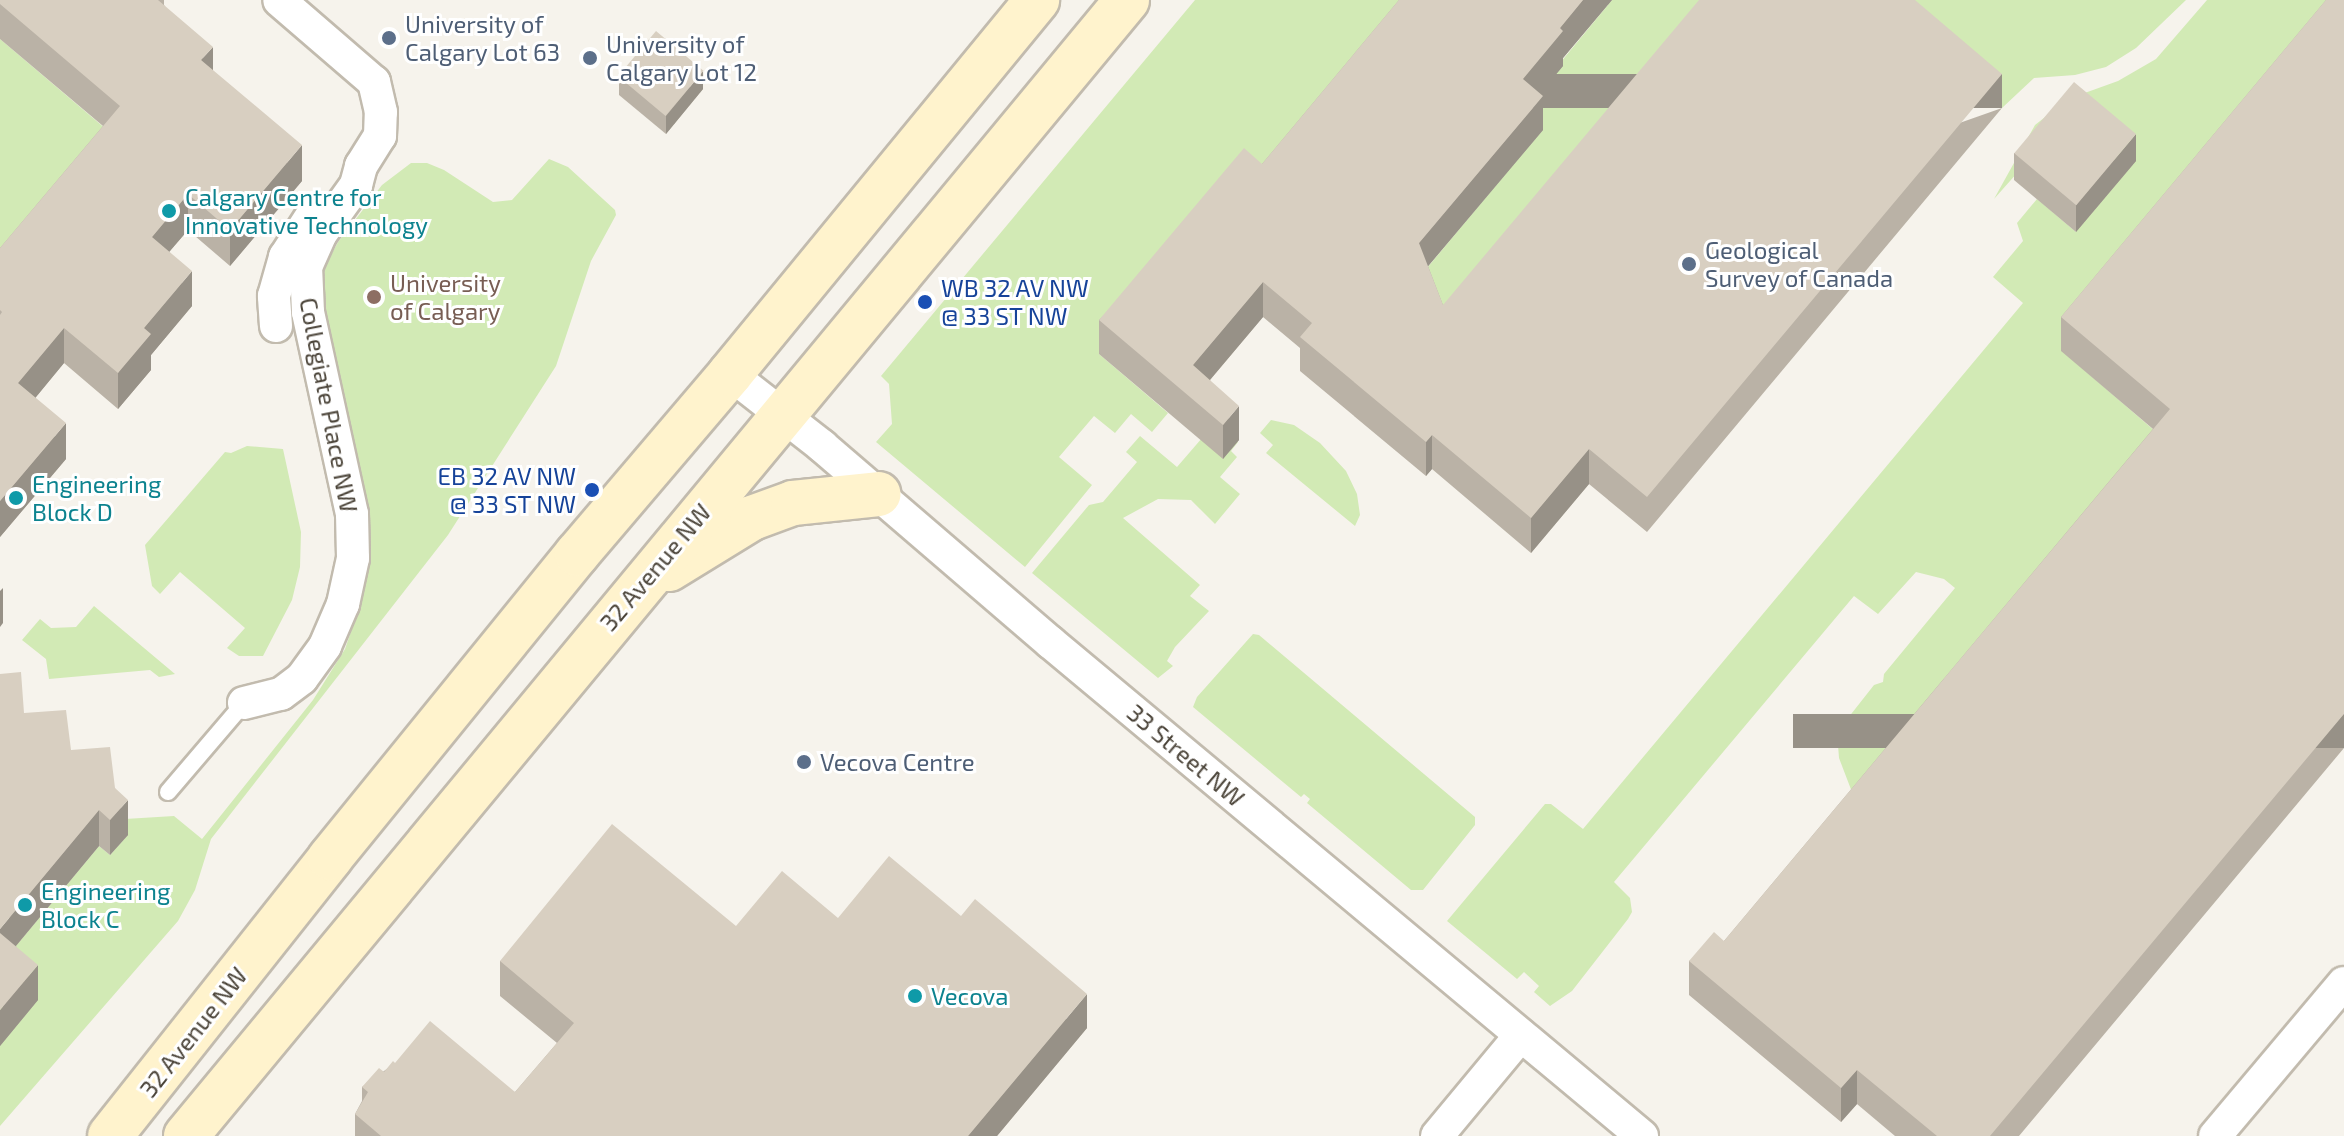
<!DOCTYPE html>
<style>
body{margin:0}
#map{position:relative;width:2344px;height:1136px;overflow:hidden;background:#f6f3ec;font-family:"Exo 2",sans-serif}
div>[style]{position:absolute}
.green>*{inset:0;background:#d2eab5}
.roads{filter:drop-shadow(2px 0 #c2bbae) drop-shadow(-2px 0 #c2bbae) drop-shadow(0 2px #c2bbae) drop-shadow(0 -2px #c2bbae)}
.lane>*{height:16px;margin:-8px;padding:0 8px;transform-origin:8px;border-radius:8px;background:#fff}
.street>*{height:32px;margin:-16px;padding:0 16px;transform-origin:16px;border-radius:16px;background:#fff}
.secondary>*{height:44px;margin:-22px;padding:0 22px;transform-origin:22px;border-radius:22px;background:#fff3cd}
.wall>*{inset:0;background:#bab2a6}
.shaded-wall>*{inset:0;background:#979187;transform-origin:0 0}
.building>*{inset:0;background:#d8cfc1;transform-origin:0 0}
.dots>*{width:22px;height:22px;translate:-50% -50%;box-sizing:border-box;border:4px solid #fff;border-radius:50%}
span{translate:-50% -50%;white-space:nowrap;text-align:center;line-height:1.15;-webkit-text-stroke:6px #fff;paint-order:stroke}
.service-label{font-size:24px;color:#4e5e75}
.left{translate:0 -50%;text-align:left}
.culture-label{font-size:24px;color:#0d838f}
.education-label{font-size:24px;color:#785e54}
.transit-label{font-size:24px;color:#164399}
.right{translate:-100% -50%;text-align:right}
.street-label{font-size:24px;color:#4b4439}
</style>
<div id="map">
<div class="green">
<div style="clip-path:polygon(1195px 0,1426px 0,1099px 354px,1168px 413px,1152px 432px,1131px 414px,1115px 433px,1094px 416px,1059px 457px,1092px 485px,1025px 567px,876px 442px,892px 424px,889px 384px,881px 376px)"></div>
<div style="clip-path:polygon(1612px 0,1728px 0,1450px 331px,1417px 280px,1542px 130px,1515px 107px,1560px 63px)"></div>
<div style="clip-path:polygon(1874px 0,2186px 0,2136px 48px,2106px 67px,2075px 75px,2034px 78px,2002px 108px)"></div>
<div style="clip-path:polygon(2207px 0,2344px 0,2062px 351px,2170px 444px,1860px 813px,1839px 758px,1837px 732px,1874px 685px,1883px 682px,1884px 674px,1955px 588px,1944px 579px,1916px 572px,1878px 614px,1854px 596px,1614px 882px,1630px 898px,1632px 912px,1628px 919px,1572px 991px,1550px 1006px,1534px 992px,1539px 986px,1524px 972px,1517px 979px,1447px 921px,1545px 804px,1551px 804px,1583px 829px,2023px 303px,1993px 277px,2023px 241px,2017px 223px,2037px 199px,2076px 232px,2074px 109px,1994px 199px,2035px 125px,2068px 99px,2118px 81px,2156px 59px)"></div>
<div style="clip-path:polygon(0 39px,120px 141px,0 283px)"></div>
<div style="clip-path:polygon(549px 159px,568px 167px,615px 210px,616px 215px,591px 261px,556px 366px,448px 535px,211px 839px,195px 890px,178px 921px,0 1126px,0 965px,99px 846px,110px 855px,127px 836px,125px 819px,174px 816px,202px 839px,313px 700px,345px 649px,363px 596px,369px 541px,364px 491px,325px 330px,320px 294px,324px 268px,338px 242px,382px 185px,411px 163px,427px 163px,444px 170px,493px 202px,512px 200px)"></div>
<div style="clip-path:polygon(1271px 420px,1294px 425px,1320px 443px,1346px 471px,1357px 494px,1360px 515px,1355px 526px,1266px 453px,1273px 445px,1260px 433px)"></div>
<div style="clip-path:polygon(1215px 423px,1238px 442px,1231px 451px,1237px 457px,1220px 477px,1240px 494px,1215px 524px,1191px 500px,1158px 499px,1123px 518px,1200px 585px,1190px 596px,1209px 611px,1175px 647px,1167px 661px,1173px 666px,1158px 678px,1032px 573px,1089px 505px,1103px 502px,1137px 462px,1126px 452px,1140px 436px,1177px 467px)"></div>
<div style="clip-path:polygon(247px 446px,283px 449px,301px 532px,300px 567px,292px 600px,263px 656px,239px 656px,227px 648px,245px 628px,180px 572px,160px 594px,152px 586px,145px 545px,225px 452px,231px 453px)"></div>
<div style="clip-path:polygon(94px 606px,175px 674px,159px 677px,150px 670px,49px 679px,46px 659px,22px 640px,40px 619px,51px 628px,76px 627px)"></div>
<div style="clip-path:polygon(1253px 634px,1259px 635px,1475px 817px,1475px 825px,1423px 890px,1411px 890px,1307px 803px,1310px 799px,1304px 794px,1301px 797px,1193px 707px,1197px 697px)"></div>
</div>
<div class="roads">
<div class="lane">
<div style="left:168px;top:792px;width:117px;rotate:-49.5deg"></div>
</div>
<div class="street">
<div style="left:276px;top:326px;width:30px;rotate:-94deg"></div>
<div style="left:274px;top:296px;width:41px;rotate:-74.2deg"></div>
<div style="left:285px;top:257px;width:54px;rotate:-57.2deg"></div>
<div style="left:730px;top:374px;width:117px;rotate:38deg"></div>
<div style="left:822px;top:446px;width:301px;rotate:40.7deg"></div>
<div style="left:1050px;top:642px;width:771px;rotate:39.84deg"></div>
<div style="left:244px;top:703px;width:38px;rotate:-14deg"></div>
<div style="left:281px;top:694px;width:26px;rotate:-37deg"></div>
<div style="left:302px;top:678px;width:39px;rotate:-54deg"></div>
<div style="left:325px;top:646px;width:46px;rotate:-66.8deg"></div>
<div style="left:343px;top:604px;width:47px;rotate:-77.7deg"></div>
<div style="left:353px;top:558px;width:44px;rotate:-91.3deg"></div>
<div style="left:352px;top:514px;width:207px;rotate:-102.3deg"></div>
<div style="left:308px;top:312px;width:45px;rotate:-92.5deg"></div>
<div style="left:306px;top:267px;width:35px;rotate:-66deg"></div>
<div style="left:320px;top:235px;width:62px;rotate:-54.2deg"></div>
<div style="left:356px;top:185px;width:20px;rotate:-75deg"></div>
<div style="left:361px;top:166px;width:36px;rotate:-58deg"></div>
<div style="left:380px;top:136px;width:24px;rotate:-88deg"></div>
<div style="left:381px;top:112px;width:31px;rotate:-103deg"></div>
<div style="left:374px;top:82px;width:125px;rotate:-139.2deg"></div>
<div style="left:1437px;top:1136px;width:131px;rotate:-50.3deg"></div>
<div style="left:2215px;top:1136px;width:200px;rotate:-49.9deg"></div>
</div>
<div class="secondary">
<div style="left:669px;top:569px;width:97px;rotate:-31.6deg"></div>
<div style="left:752px;top:518px;width:44px;rotate:-20.1deg"></div>
<div style="left:793px;top:503px;width:86px;rotate:-6deg"></div>
<div style="left:110px;top:1136px;width:355px;rotate:-51.6deg"></div>
<div style="left:330px;top:858px;width:392px;rotate:-50.9deg"></div>
<div style="left:577px;top:554px;width:236px;rotate:-49.6deg"></div>
<div style="left:730px;top:374px;width:484px;rotate:-50.6deg"></div>
<div style="left:186px;top:1136px;width:1475px;rotate:-50.36deg"></div>
</div>
</div>
<div class="wall">
<div style="clip-path:polygon(0 0,164px 0,164px 5px,213px 71px,302px 181px,230px 266px,188px 230px,169px 252px,192px 306px,151px 355px,151px 370px,118px 409px,64px 363px,35px 398px,66px 459px,0 537px,0 248px,103px 126px,0 39px)"></div>
<div style="clip-path:polygon(1399px 0,1612px 0,1563px 58px,1563px 66px,1540px 93px,1543px 130px,1428px 266px,1443px 305px,2002px 108px,1647px 532px,1589px 484px,1531px 553px,1432px 469px,1426px 476px,1300px 371px,1300px 348px,1263px 317px,1210px 380px,1239px 440px,1223px 459px,1099px 354px,1099px 320px,1262px 164px)"></div>
<div style="clip-path:polygon(2326px 0,2344px 748px,2019px 1136px,1895px 1136px,1857px 1104px,1841px 1122px,1689px 995px,1689px 961px,1724px 941px,2153px 429px,2061px 351px,2061px 317px)"></div>
<div style="clip-path:polygon(619px 77px,703px 89px,666px 134px,619px 95px)"></div>
<div style="clip-path:polygon(2014px 153px,2136px 161px,2076px 232px,2014px 180px)"></div>
<div style="clip-path:polygon(24px 713px,71px 750px,115px 788px,128px 835px,110px 855px,99px 846px,16px 946px,38px 1000px,0 1046px)"></div>
<div style="clip-path:polygon(838px 918px,1087px 1028px,997px 1136px,355px 1136px,355px 1114px,362px 1101px,362px 1087px,395px 1063px,515px 1092px,557px 1043px,500px 996px,500px 961px,736px 926px)"></div>
</div>
<div class="shaded-wall">
<div style="clip-path:polygon(1583px 0,1612px 0,1563px 58px,1563px 66px,1523px 114px,1523px 79px,1560px 28px)"></div>
<div style="clip-path:polygon(213px 47px,213px 82px,201px 60px)"></div>
<div style="clip-path:polygon(703px 71px,703px 89px,666px 134px,666px 116px)"></div>
<div style="left:2002px;top:74px;width:34px;height:552px;rotate:90deg"></div>
<div style="clip-path:polygon(1543px 96px,1543px 130px,1419px 277px,1419px 243px)"></div>
<div style="clip-path:polygon(2136px 134px,2136px 161px,2076px 232px,2076px 205px)"></div>
<div style="clip-path:polygon(302px 145px,302px 181px,230px 266px,230px 230px)"></div>
<div style="clip-path:polygon(188px 194px,188px 230px,152px 272px,152px 237px)"></div>
<div style="clip-path:polygon(192px 271px,192px 306px,151px 355px,151px 370px,118px 409px,118px 373px,144px 328px)"></div>
<div style="clip-path:polygon(1263px 282px,1263px 317px,1193px 400px,1193px 365px)"></div>
<div style="clip-path:polygon(64px 328px,64px 363px,18px 419px,18px 383px)"></div>
<div style="clip-path:polygon(1239px 406px,1239px 440px,1223px 459px,1223px 425px)"></div>
<div style="clip-path:polygon(66px 423px,66px 459px,0 537px,0 501px)"></div>
<div style="clip-path:polygon(1432px 435px,1432px 469px,1426px 476px,1426px 442px)"></div>
<div style="clip-path:polygon(1589px 449px,1589px 484px,1531px 553px,1531px 518px)"></div>
<div style="clip-path:polygon(3px 588px,3px 623px,0 627px,0 591px)"></div>
<div style="left:2344px;top:714px;width:34px;height:551px;rotate:90deg"></div>
<div style="clip-path:polygon(128px 800px,128px 835px,110px 855px,110px 820px)"></div>
<div style="clip-path:polygon(99px 810px,99px 846px,0 965px,0 929px)"></div>
<div style="clip-path:polygon(38px 965px,38px 1000px,0 1046px,0 1010px)"></div>
<div style="clip-path:polygon(1087px 994px,1087px 1028px,997px 1136px,968px 1136px)"></div>
<div style="clip-path:polygon(1857px 1070px,1857px 1104px,1841px 1122px,1841px 1088px)"></div>
</div>
<div class="building">
<div style="clip-path:polygon(0 0,158px 0,213px 47px,201px 60px,302px 145px,230px 230px,188px 194px,152px 237px,192px 271px,144px 328px,151px 334px,118px 373px,64px 328px,18px 383px,66px 423px,0 501px,0 315px,2px 312px,0 310px,0 248px,120px 106px,0 4px)"></div>
<div style="clip-path:polygon(1399px 0,1583px 0,1560px 28px,1563px 31px,1523px 79px,1543px 96px,1419px 243px,1443px 305px,1699px 0,1915px 0,2002px 74px,1647px 497px,1589px 449px,1531px 518px,1432px 435px,1426px 442px,1300px 337px,1312px 323px,1263px 282px,1193px 365px,1239px 406px,1223px 425px,1099px 320px,1244px 148px,1262px 164px)"></div>
<div style="clip-path:polygon(2326px 0,2344px 0,2344px 714px,1990px 1136px,1937px 1136px,1857px 1070px,1841px 1088px,1689px 961px,1714px 932px,1724px 941px,2170px 409px,2061px 317px)"></div>
<div style="left:656px;top:31px;width:62px;height:59px;rotate:40deg"></div>
<div style="left:2074px;top:82px;width:81px;height:93px;rotate:40deg"></div>
<div style="clip-path:polygon(21px 672px,24px 713px,66px 710px,71px 750px,110px 747px,115px 788px,128px 800px,110px 820px,99px 810px,0 929px,0 674px)"></div>
<div style="clip-path:polygon(612px 824px,736px 926px,782px 871px,838px 918px,889px 856px,961px 916px,975px 899px,1087px 994px,968px 1136px,381px 1136px,355px 1114px,368px 1092px,362px 1087px,379px 1068px,384px 1072px,393px 1061px,395px 1063px,430px 1021px,515px 1092px,574px 1023px,500px 961px)"></div>
<div style="clip-path:polygon(0 933px,38px 965px,0 1010px)"></div>
</div>
<div class="dots">
<div style="left:389px;top:38px;background:#5c6f8a"></div>
<div style="left:590px;top:58px;background:#5c6f8a"></div>
<div style="left:169px;top:211px;background:#0f9aa8"></div>
<div style="left:1689px;top:264px;background:#5c6f8a"></div>
<div style="left:374px;top:297px;background:#8d6e63"></div>
<div style="left:925px;top:302px;background:#1a4fb4"></div>
<div style="left:592px;top:490px;background:#1a4fb4"></div>
<div style="left:16px;top:498px;background:#0f9aa8"></div>
<div style="left:804px;top:762px;background:#5c6f8a"></div>
<div style="left:25px;top:905px;background:#0f9aa8"></div>
<div style="left:915px;top:996px;background:#0f9aa8"></div>
</div>
<div class="service-label">
<span class="left" style="left:405px;top:38px">University of<br>Calgary Lot 63</span>
<span class="left" style="left:606px;top:58px">University of<br>Calgary Lot 12</span>
<span class="left" style="left:1705px;top:264px">Geological<br>Survey of Canada</span>
<span class="left" style="left:820px;top:762px">Vecova Centre</span>
</div>
<div class="culture-label">
<span class="left" style="left:185px;top:211px">Calgary Centre for<br>Innovative Technology</span>
<span class="left" style="left:32px;top:498px">Engineering<br>Block D</span>
<span class="left" style="left:41px;top:905px">Engineering<br>Block C</span>
<span class="left" style="left:931px;top:996px">Vecova</span>
</div>
<div class="education-label">
<span class="left" style="left:390px;top:297px">University<br>of Calgary</span>
</div>
<div class="transit-label">
<span class="left" style="left:941px;top:302px">WB 32 AV NW<br>@ 33 ST NW</span>
<span class="right" style="left:576px;top:490px">EB 32 AV NW<br>@ 33 ST NW</span>
</div>
<div class="street-label">
<span style="left:329px;top:405px;rotate:79deg">Collegiate Place NW</span>
<span style="left:655px;top:567px;rotate:-50deg">32 Avenue NW</span>
<span style="left:1186px;top:755px;rotate:40deg">33 Street NW</span>
<span style="left:193px;top:1032px;rotate:-52deg">32 Avenue NW</span>
</div>
</div>
